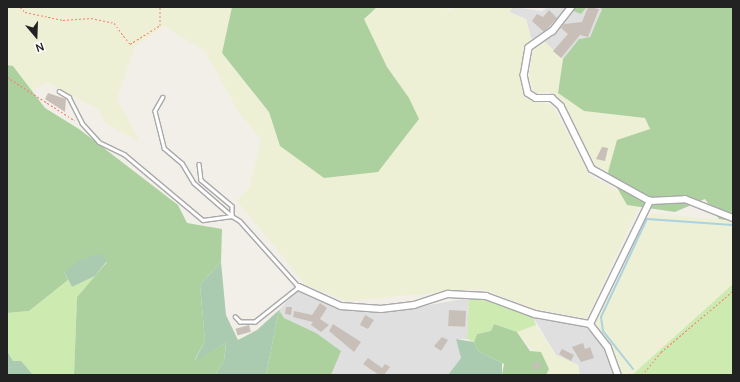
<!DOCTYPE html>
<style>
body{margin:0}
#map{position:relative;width:740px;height:382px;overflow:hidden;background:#f2efe9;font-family:Manrope,sans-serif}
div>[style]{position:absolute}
.residential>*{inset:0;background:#e0dfdf}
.farmland>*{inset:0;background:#eef0d5}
.grass>*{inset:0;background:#cdebb0}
.forest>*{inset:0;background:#add19e}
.cemetery>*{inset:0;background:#aacbaf}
.stream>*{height:2px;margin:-1px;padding:0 1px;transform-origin:1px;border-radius:1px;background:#aad3df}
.building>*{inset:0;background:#c7bfb8;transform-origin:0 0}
.path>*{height:1px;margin-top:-0.5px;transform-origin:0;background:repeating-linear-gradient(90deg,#fa8072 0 2px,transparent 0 4px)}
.roads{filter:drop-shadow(1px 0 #a9a9a9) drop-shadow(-1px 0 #a9a9a9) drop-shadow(0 1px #a9a9a9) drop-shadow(0 -1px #a9a9a9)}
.lane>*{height:2.5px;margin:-1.25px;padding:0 1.25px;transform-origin:1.25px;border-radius:1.25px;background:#fff}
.street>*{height:5.5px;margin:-2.75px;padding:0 2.75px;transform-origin:2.75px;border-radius:2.75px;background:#fff}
span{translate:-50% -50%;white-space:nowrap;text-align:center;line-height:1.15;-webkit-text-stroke:4px #fff;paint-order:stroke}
.frame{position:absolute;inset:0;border:8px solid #222;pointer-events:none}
.north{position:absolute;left:16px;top:16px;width:40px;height:40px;-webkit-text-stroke:3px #fff;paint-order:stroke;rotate:161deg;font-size:11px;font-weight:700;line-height:16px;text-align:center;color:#222}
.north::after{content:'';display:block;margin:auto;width:14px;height:18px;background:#222;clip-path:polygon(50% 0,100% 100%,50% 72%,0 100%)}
</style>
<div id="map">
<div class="residential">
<div style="clip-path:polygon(513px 7px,542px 11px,548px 7px,574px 7px,581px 14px,587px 7px,602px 9px,590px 37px,579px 39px,563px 59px,544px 41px,531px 38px,526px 19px,509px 12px)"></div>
<div style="clip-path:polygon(297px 290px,350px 310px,384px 313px,469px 298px,467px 339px,456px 339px,461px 358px,448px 375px,331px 375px,340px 351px,284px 318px,279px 310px)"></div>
<div style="clip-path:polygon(533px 317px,585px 327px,614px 355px,624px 375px,580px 375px,578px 365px,556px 355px)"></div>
</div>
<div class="farmland">
<div style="clip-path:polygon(7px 7px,232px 7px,222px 53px,269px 112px,280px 146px,409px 98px,387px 67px,364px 19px,377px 7px,439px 7px,451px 10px,453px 7px,513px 7px,509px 12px,526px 19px,531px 38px,523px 97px,553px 106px,590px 176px,621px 193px,628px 205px,639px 206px,587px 318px,534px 309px,482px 289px,346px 301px,306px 285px,237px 201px,249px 188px,261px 140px,238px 111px,205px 51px,164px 26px,135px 46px,117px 99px,140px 142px,105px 123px,98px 109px,46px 82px,32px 91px,13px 66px,7px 65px)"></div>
<div style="clip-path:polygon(544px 41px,563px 59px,558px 93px,584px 111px,645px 118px,650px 129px,617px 140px,608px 172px,595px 165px,563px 103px,550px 92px,535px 93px,529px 76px,533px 51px)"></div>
<div style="clip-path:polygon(652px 213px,733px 221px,733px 284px,632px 375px,623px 375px,595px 323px)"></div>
<div style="clip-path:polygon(536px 325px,556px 355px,578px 365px,580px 375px,546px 375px,549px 369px,517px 332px)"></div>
</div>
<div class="grass">
<div style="clip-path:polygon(95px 276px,77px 297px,74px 375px,33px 375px,13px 361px,7px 351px,7px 313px,29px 311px,68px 280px,72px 287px)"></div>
<div style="clip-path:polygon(733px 284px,733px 375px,632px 375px)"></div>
<div style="clip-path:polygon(469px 298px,485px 298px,533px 317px,536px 325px,517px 332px,494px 324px,491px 331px,477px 334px,474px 342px,467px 339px)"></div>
</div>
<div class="forest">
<div style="clip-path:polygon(232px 7px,377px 7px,364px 19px,387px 67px,409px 98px,419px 119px,378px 172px,324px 178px,280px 146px,269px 112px,222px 53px)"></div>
<div style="clip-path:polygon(574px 7px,587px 7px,581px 14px,573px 11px)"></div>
<div style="clip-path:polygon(597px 7px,733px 7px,733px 221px,719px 219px,705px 199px,675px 212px,627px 205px,608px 172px,617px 140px,650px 129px,645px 118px,584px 111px,558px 93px,563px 59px,579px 39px,590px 37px,602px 9px)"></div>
<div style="clip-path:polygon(7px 65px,13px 66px,45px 108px,79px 129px,178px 205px,187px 223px,222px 229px,221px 262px,200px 285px,205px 341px,194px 361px,226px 343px,224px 361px,215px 375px,74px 375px,77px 297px,107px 262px,64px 272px,68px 280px,29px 311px,7px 313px)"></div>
<div style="clip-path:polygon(279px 310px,284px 318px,316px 333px,341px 351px,331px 375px,266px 375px)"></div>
<div style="clip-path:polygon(494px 324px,517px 332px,530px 351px,541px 352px,549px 369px,546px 375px,502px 375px,504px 364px,478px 351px,474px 342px,477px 334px,491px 331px)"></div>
</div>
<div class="cemetery">
<div style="clip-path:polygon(101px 253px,107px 261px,95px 276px,72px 287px,64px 272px,79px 260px)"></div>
<div style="clip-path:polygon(221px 262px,226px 315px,238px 340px,257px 330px,279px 310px,266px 375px,215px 375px,224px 361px,226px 343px,194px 362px,205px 341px,200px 285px)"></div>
<div style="clip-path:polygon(456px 339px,474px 342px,478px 351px,502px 363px,502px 375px,448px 375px,461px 358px)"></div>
<div style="clip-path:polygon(7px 351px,13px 361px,21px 361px,33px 375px,8px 375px)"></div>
</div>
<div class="stream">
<div style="left:633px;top:369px;width:48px;rotate:-128.3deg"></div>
<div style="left:603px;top:331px;width:14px;rotate:-98deg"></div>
<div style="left:601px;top:317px;width:108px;rotate:-64.9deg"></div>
<div style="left:647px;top:219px;width:86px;rotate:4deg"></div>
</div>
<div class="building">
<div style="clip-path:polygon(588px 7px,599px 9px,588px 37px,580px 35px,561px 58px,553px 51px,568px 34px,561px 28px,564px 24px,582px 22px)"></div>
<div style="clip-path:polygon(549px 10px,557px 18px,544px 32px,532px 21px,537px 14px,543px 17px)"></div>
<div style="clip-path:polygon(48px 93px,66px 99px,65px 112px,45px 99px)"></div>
<div style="clip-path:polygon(602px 147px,608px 148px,605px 161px,596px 159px)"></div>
<div style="clip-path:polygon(320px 303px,327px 308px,320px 319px,329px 325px,321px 332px,311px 325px,313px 322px,293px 317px,294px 311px,312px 315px)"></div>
<div style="clip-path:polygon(286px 307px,292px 307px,291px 315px,285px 314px)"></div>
<div style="left:449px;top:310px;width:17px;height:16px;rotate:3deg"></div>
<div style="clip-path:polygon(365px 315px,374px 320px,368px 329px,360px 325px)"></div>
<div style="clip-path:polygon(333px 324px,361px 342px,354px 352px,329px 331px)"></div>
<div style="left:249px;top:325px;width:7px;height:14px;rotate:74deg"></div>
<div style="clip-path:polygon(442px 337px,448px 340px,441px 351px,434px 346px)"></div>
<div style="clip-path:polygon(583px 343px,585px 349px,590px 347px,594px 358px,581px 362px,572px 347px)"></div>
<div style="clip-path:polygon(562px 349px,574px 355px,571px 361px,559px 354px)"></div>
<div style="clip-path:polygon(368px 358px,382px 368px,385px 364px,390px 367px,384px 375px,379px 375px,363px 364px)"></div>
<div style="clip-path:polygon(537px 361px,541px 367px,536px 371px,532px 365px)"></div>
</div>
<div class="path">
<div style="left:20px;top:7px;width:7px;rotate:45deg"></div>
<div style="left:25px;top:12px;width:39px;rotate:12deg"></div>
<div style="left:63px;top:20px;width:28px;rotate:-4deg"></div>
<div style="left:91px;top:18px;width:24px;rotate:12deg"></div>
<div style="left:114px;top:23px;width:26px;rotate:53deg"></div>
<div style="left:130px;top:44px;width:36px;rotate:-32deg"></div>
<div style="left:160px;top:25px;width:18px;rotate:-90deg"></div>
<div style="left:7px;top:77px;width:80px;rotate:32.7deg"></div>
<div style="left:642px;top:375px;width:30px;rotate:-50deg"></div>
<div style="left:661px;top:352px;width:94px;rotate:-40.3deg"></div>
</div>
<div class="roads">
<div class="lane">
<div style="left:59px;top:91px;width:12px;rotate:31deg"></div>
<div style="left:69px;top:97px;width:29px;rotate:63deg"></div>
<div style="left:82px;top:123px;width:25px;rotate:48deg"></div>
<div style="left:99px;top:142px;width:28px;rotate:26deg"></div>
<div style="left:124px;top:154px;width:103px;rotate:39.9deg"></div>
<div style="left:203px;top:220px;width:29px;rotate:-8deg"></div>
<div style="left:232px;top:216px;width:9px;rotate:32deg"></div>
<div style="left:240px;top:221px;width:89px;rotate:48.2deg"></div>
<div style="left:299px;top:287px;width:56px;rotate:141.5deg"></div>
<div style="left:255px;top:322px;width:15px;rotate:180deg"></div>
<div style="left:240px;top:322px;width:7px;rotate:-135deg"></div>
<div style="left:163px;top:97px;width:16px;rotate:120deg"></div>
<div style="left:155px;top:111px;width:38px;rotate:76deg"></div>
<div style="left:164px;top:148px;width:23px;rotate:40deg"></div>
<div style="left:182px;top:163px;width:23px;rotate:59deg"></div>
<div style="left:194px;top:183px;width:50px;rotate:41deg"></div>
<div style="left:199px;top:164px;width:16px;rotate:83deg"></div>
<div style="left:201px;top:180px;width:40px;rotate:40deg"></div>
<div style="left:232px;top:206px;width:9px;rotate:90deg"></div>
</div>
<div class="street">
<div style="left:572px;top:7px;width:31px;rotate:128deg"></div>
<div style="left:553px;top:31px;width:29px;rotate:145deg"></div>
<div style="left:529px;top:48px;width:27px;rotate:100deg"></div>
<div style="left:524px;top:75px;width:18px;rotate:77deg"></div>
<div style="left:528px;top:93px;width:9px;rotate:32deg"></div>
<div style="left:536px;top:98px;width:16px"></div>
<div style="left:552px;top:98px;width:12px;rotate:42deg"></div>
<div style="left:561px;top:106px;width:70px;rotate:63.8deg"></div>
<div style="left:592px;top:169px;width:66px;rotate:28.9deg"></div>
<div style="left:299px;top:287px;width:46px;rotate:24.3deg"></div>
<div style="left:341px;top:306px;width:40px;rotate:4.3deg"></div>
<div style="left:381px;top:309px;width:33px;rotate:-7deg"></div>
<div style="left:414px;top:305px;width:36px;rotate:-18deg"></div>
<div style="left:448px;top:294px;width:38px;rotate:3deg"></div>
<div style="left:486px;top:296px;width:52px;rotate:20.2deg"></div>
<div style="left:535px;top:314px;width:56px;rotate:10.3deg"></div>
<div style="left:590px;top:324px;width:29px;rotate:52deg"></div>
<div style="left:608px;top:347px;width:30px;rotate:70deg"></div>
<div style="left:590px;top:324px;width:137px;rotate:-64deg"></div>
<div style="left:650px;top:201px;width:35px;rotate:-3deg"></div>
<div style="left:685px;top:199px;width:52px;rotate:21.6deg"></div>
</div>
</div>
<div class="frame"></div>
<div class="north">N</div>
</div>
